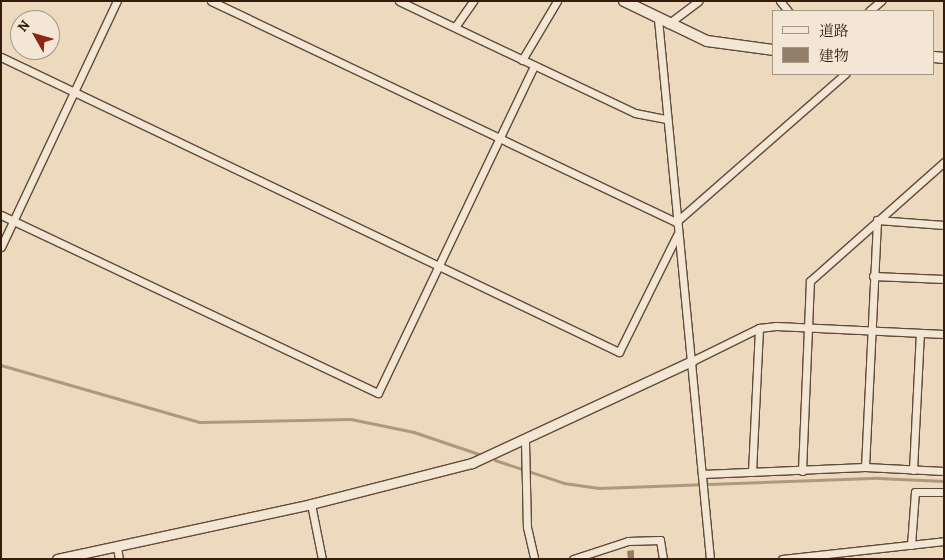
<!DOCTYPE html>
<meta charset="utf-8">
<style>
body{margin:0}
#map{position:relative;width:945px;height:560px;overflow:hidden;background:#edd9bd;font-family:Alegreya,"Noto Serif JP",serif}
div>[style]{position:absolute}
.stream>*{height:2.5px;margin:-1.25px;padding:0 1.25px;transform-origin:1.25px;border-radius:1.25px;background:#ae9880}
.building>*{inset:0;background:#947e67}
.roads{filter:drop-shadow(1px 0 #624a37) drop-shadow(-1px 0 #624a37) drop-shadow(0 1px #624a37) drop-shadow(0 -1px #624a37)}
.minor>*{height:7px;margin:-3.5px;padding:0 3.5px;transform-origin:3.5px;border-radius:3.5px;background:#f3e6d4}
.tertiary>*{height:9px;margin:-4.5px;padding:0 4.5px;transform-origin:4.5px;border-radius:4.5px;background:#f3e6d4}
.secondary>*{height:10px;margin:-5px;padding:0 5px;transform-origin:5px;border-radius:5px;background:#f3e6d4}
span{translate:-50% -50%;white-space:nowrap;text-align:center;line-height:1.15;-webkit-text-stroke:4.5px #f3e6d4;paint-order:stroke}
.frame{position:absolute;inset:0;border:2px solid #341b0a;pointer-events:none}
.legend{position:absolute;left:772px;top:10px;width:162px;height:65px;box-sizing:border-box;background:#f3e6d4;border:1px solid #a79583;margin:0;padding:6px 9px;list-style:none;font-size:15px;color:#341b0a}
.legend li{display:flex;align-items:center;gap:10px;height:25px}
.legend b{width:25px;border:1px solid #a79583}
.north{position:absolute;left:10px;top:10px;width:50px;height:50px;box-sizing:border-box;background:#f3e6d4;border:1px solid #a79583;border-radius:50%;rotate:308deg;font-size:14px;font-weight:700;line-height:20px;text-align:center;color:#341b0a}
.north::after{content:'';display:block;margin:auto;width:18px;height:22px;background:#8f2418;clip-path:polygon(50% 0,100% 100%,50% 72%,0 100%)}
</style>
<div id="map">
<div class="stream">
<div style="left:1px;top:365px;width:207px;rotate:16deg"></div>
<div style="left:200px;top:422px;width:151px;rotate:-1.1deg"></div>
<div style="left:351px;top:419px;width:64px;rotate:11.7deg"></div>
<div style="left:414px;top:432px;width:69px;rotate:18.7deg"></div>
<div style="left:495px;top:460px;width:73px;rotate:18.4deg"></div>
<div style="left:564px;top:483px;width:35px;rotate:8deg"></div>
<div style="left:599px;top:488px;width:279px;rotate:-2.1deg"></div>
<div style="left:878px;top:478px;width:66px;rotate:2.6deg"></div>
</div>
<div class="building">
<div style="clip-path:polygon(634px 550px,634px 559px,628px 559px,627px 551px)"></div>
</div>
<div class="roads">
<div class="minor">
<div style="left:211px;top:1px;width:515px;rotate:25.42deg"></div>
<div style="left:399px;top:1px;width:261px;rotate:25.4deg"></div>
<div style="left:635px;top:113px;width:32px;rotate:11deg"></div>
<div style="left:780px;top:1px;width:13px;rotate:51deg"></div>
<div style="left:869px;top:11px;width:16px;rotate:-40deg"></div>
<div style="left:658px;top:19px;width:542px;rotate:84.5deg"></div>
<div style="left:668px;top:24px;width:38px;rotate:-37deg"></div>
<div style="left:455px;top:27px;width:32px;rotate:-55deg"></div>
<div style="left:1px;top:57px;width:685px;rotate:25.52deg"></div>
<div style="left:619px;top:352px;width:131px;rotate:-63.6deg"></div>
<div style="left:522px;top:60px;width:69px;rotate:-59.3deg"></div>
<div style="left:1px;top:215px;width:417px;rotate:25.3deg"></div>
<div style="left:378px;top:393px;width:362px;rotate:-64.5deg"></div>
<div style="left:676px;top:222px;width:225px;rotate:-41.2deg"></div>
<div style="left:1px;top:247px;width:272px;rotate:-64.8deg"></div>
<div style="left:873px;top:276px;width:71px;rotate:2.4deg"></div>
<div style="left:692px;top:361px;width:75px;rotate:-26.2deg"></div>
<div style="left:759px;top:328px;width:17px;rotate:-7deg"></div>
<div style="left:776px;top:326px;width:168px;rotate:2.7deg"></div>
<div style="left:525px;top:441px;width:86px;rotate:88.7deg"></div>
<div style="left:527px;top:527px;width:32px;rotate:77deg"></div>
<div style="left:865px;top:467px;width:247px;rotate:-87.2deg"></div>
<div style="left:877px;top:220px;width:67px;rotate:4.3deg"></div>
<div style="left:913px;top:470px;width:137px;rotate:-87.1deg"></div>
<div style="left:802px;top:471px;width:190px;rotate:-87.6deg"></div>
<div style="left:810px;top:281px;width:179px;rotate:-41.6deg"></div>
<div style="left:752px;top:472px;width:144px;rotate:-87.2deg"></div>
<div style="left:702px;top:474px;width:163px;rotate:-2.5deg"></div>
<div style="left:865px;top:467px;width:79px;rotate:2.9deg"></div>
<div style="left:311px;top:504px;width:56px;rotate:78.7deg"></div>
<div style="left:911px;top:545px;width:53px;rotate:-85.7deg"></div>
<div style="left:915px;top:492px;width:29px"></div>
<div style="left:117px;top:547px;width:12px;rotate:81deg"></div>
<div style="left:573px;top:559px;width:58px;rotate:-18.1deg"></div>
<div style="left:628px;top:541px;width:32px;rotate:-2deg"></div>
<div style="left:660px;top:540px;width:19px;rotate:81deg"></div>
<div style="left:782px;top:559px;width:163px;rotate:-6.3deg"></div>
</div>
<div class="tertiary">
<div style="left:57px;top:559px;width:260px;rotate:-12.2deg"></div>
<div style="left:311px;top:504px;width:166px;rotate:-14.3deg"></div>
<div style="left:472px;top:463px;width:242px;rotate:-24.9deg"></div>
</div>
<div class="secondary">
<div style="left:624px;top:1px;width:92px;rotate:25.7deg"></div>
<div style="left:707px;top:41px;width:68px;rotate:7.7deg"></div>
<div style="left:934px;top:57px;width:10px;rotate:6deg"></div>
</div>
</div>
<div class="frame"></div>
<ul class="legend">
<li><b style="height:6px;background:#f3e6d4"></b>道路</li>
<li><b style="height:14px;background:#947e67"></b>建物</li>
</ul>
<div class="north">N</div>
</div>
